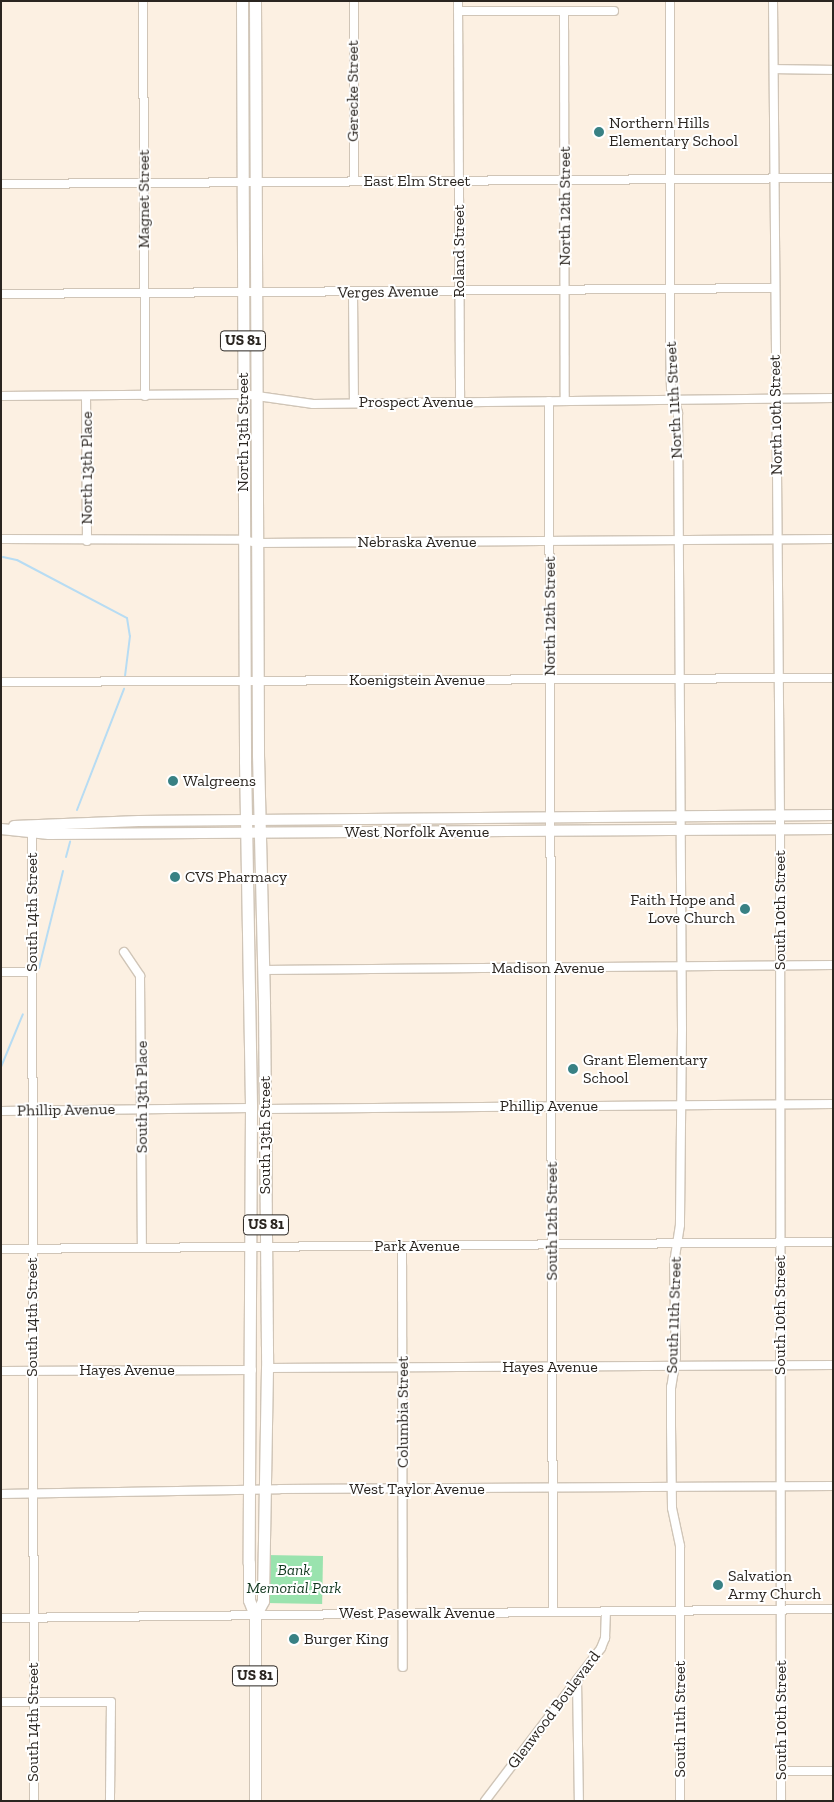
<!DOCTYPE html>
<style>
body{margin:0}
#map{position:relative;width:834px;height:1802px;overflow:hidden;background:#fcf0e2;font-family:"Zilla Slab",serif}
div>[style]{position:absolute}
.green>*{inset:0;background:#9ae3ae;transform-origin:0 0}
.stream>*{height:2px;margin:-1px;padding:0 1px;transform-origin:1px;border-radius:1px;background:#b7dcf3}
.roads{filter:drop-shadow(1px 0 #d0c5b7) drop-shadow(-1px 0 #d0c5b7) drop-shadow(0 1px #d0c5b7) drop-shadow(0 -1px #d0c5b7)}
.minor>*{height:8px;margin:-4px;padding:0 4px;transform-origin:4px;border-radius:4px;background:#fff}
.major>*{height:10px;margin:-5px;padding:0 5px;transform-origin:5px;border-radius:5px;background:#fff}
.highway>*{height:11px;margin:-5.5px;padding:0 5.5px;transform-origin:5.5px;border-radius:5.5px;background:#fff}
.dots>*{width:14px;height:14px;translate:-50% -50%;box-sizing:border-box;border:2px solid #fff;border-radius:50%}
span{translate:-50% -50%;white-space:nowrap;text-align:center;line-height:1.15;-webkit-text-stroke:4px #fff;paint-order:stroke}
.shield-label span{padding:1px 4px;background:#fff;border:1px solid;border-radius:4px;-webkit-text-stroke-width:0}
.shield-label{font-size:15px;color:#2a2520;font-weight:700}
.street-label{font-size:16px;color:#2a2520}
.poi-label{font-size:16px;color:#2a2520}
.left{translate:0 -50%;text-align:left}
.right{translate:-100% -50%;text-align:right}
.park-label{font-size:16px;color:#12381f;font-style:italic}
.frame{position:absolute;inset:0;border:2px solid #2a2520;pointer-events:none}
</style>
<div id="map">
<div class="green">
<div style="left:266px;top:1555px;width:57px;height:48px;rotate:1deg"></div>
</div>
<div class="stream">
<div style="left:3px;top:557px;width:14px;rotate:12deg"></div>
<div style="left:17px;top:560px;width:124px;rotate:27.8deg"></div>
<div style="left:127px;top:618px;width:18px;rotate:81deg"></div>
<div style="left:130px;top:636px;width:40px;rotate:97.1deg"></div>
<div style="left:77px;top:810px;width:130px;rotate:-68.8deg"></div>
<div style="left:66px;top:857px;width:16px;rotate:-75deg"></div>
<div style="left:39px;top:968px;width:100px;rotate:-76.1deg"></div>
<div style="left:1px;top:1067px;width:57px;rotate:-67.5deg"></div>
</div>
<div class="roads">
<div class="minor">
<div style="left:143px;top:1px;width:395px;rotate:89.7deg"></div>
<div style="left:354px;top:1px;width:180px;rotate:90deg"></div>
<div style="left:458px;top:1px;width:401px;rotate:89.7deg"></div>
<div style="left:670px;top:1px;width:343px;rotate:90deg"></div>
<div style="left:670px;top:344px;width:44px;rotate:88.7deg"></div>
<div style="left:671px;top:388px;width:26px;rotate:74deg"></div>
<div style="left:678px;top:413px;width:616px;rotate:89.63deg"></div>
<div style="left:682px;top:1029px;width:196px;rotate:90.6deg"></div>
<div style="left:680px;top:1225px;width:38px;rotate:99deg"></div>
<div style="left:674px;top:1263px;width:94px;rotate:88.8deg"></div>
<div style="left:676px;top:1357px;width:30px;rotate:99deg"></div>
<div style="left:671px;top:1387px;width:39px;rotate:90deg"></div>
<div style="left:671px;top:1426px;width:82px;rotate:89.3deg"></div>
<div style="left:672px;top:1508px;width:39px;rotate:78deg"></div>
<div style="left:680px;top:1546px;width:255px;rotate:90deg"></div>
<div style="left:773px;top:1px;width:814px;rotate:89.51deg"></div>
<div style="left:780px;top:815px;width:986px;rotate:89.94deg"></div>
<div style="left:458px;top:11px;width:156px"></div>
<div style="left:564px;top:11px;width:390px;rotate:89.9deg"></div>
<div style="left:774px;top:69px;width:59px;rotate:1deg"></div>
<div style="left:1px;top:184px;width:832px;rotate:-0.41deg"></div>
<div style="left:353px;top:293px;width:110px;rotate:89.5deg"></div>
<div style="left:1px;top:294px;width:774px;rotate:-0.44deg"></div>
<div style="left:1px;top:396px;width:242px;rotate:-0.5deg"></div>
<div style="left:243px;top:394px;width:71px;rotate:8.1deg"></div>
<div style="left:313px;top:404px;width:520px;rotate:-0.66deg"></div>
<div style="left:86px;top:396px;width:145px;rotate:89.6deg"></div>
<div style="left:549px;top:401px;width:1211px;rotate:89.81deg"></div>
<div style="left:1px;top:539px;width:242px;rotate:0.2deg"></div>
<div style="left:243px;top:540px;width:14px;rotate:12deg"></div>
<div style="left:257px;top:543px;width:576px;rotate:-0.4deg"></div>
<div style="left:1px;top:682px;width:832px;rotate:-0.28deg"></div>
<div style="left:32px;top:833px;width:968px;rotate:89.88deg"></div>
<div style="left:124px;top:952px;width:29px;rotate:56deg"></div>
<div style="left:140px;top:976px;width:271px;rotate:89.6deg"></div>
<div style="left:263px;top:970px;width:570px;rotate:-0.5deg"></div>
<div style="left:1px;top:972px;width:31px"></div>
<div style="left:266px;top:1109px;width:567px;rotate:-0.51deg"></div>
<div style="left:1px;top:1111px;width:250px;rotate:-0.7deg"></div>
<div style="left:402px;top:1246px;width:421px;rotate:89.9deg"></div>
<div style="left:1px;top:1249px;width:832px;rotate:-0.48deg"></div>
<div style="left:267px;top:1368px;width:566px;rotate:-0.3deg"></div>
<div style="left:1px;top:1371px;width:251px;rotate:-0.2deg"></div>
<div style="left:1px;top:1494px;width:279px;rotate:-1deg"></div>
<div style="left:280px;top:1489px;width:553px;rotate:-0.31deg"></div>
<div style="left:1px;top:1618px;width:832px;rotate:-0.62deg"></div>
<div style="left:577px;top:1680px;width:121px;rotate:89.1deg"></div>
<div style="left:1px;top:1702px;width:110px"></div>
<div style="left:111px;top:1702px;width:99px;rotate:90.6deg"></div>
<div style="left:781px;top:1771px;width:52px"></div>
<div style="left:485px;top:1801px;width:192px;rotate:-52.8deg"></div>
<div style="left:601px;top:1648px;width:11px;rotate:-68deg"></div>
<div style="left:605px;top:1638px;width:26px;rotate:-88deg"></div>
</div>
<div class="major">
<div style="left:14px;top:826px;width:125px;rotate:-2.3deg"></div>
<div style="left:139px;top:821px;width:694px;rotate:-0.5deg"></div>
<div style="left:1px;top:829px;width:48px;rotate:5.9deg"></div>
<div style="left:49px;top:834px;width:784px;rotate:-0.37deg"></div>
</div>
<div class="highway">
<div style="left:242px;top:1px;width:760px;rotate:89.77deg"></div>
<div style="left:245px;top:761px;width:347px;rotate:89deg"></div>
<div style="left:251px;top:1108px;width:455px;rotate:90.3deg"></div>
<div style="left:249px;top:1563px;width:37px;rotate:90deg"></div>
<div style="left:249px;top:1600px;width:17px;rotate:69deg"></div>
<div style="left:255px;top:1616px;width:185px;rotate:90deg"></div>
<div style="left:255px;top:1px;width:754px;rotate:89.77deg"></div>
<div style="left:258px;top:755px;width:249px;rotate:88.6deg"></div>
<div style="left:264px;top:1004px;width:364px;rotate:89.5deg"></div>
<div style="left:267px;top:1368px;width:233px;rotate:91deg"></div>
<div style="left:263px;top:1601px;width:17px;rotate:118deg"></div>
</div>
</div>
<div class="dots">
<div style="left:599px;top:132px;background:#388184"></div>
<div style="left:173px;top:781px;background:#388184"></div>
<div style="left:175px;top:877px;background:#388184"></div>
<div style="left:745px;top:909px;background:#388184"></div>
<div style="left:573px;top:1069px;background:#388184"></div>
<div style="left:718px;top:1585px;background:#388184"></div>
<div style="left:294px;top:1639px;background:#388184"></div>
</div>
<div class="shield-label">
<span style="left:243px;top:341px">US 81</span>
<span style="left:266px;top:1225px">US 81</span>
<span style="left:255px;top:1676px">US 81</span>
</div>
<div class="street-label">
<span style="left:353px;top:91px;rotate:-90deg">Gerecke Street</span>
<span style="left:417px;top:181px">East Elm Street</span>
<span style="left:144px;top:199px;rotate:-90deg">Magnet Street</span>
<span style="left:565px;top:206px;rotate:-90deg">North 12th Street</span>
<span style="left:459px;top:251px;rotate:-90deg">Roland Street</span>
<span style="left:388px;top:292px;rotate:-1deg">Verges Avenue</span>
<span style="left:674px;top:400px;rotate:-93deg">North 11th Street</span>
<span style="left:416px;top:402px">Prospect Avenue</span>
<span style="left:776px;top:415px;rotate:-91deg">North 10th Street</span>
<span style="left:243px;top:432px;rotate:-90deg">North 13th Street</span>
<span style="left:87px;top:468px;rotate:-90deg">North 13th Place</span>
<span style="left:417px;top:542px">Nebraska Avenue</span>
<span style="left:550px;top:616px;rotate:-90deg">North 12th Street</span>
<span style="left:417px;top:680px">Koenigstein Avenue</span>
<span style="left:417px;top:832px">West Norfolk Avenue</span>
<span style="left:780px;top:910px;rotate:-90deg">South 10th Street</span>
<span style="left:32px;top:912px;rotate:-90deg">South 14th Street</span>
<span style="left:548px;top:968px">Madison Avenue</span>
<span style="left:142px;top:1097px;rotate:-90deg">South 13th Place</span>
<span style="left:549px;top:1106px">Phillip Avenue</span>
<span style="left:66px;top:1110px;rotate:-1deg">Phillip Avenue</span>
<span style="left:265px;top:1135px;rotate:-90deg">South 13th Street</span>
<span style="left:552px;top:1221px;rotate:-90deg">South 12th Street</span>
<span style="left:417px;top:1246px">Park Avenue</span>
<span style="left:674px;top:1315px;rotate:-88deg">South 11th Street</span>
<span style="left:780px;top:1315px;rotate:-90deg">South 10th Street</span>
<span style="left:32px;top:1317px;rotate:-90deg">South 14th Street</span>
<span style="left:550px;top:1367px">Hayes Avenue</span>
<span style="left:127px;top:1370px">Hayes Avenue</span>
<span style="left:403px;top:1412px;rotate:-90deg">Columbia Street</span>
<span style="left:417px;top:1489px">West Taylor Avenue</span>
<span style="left:417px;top:1613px">West Pasewalk Avenue</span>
<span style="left:554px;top:1710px;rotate:-53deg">Glenwood Boulevard</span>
<span style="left:680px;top:1719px;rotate:-90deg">South 11th Street</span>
<span style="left:781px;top:1720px;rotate:-90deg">South 10th Street</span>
<span style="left:33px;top:1722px;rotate:-90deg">South 14th Street</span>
</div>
<div class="poi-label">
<span class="left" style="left:609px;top:132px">Northern Hills<br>Elementary School</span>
<span class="left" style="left:183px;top:781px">Walgreens</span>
<span class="left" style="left:185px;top:877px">CVS Pharmacy</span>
<span class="right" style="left:735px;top:909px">Faith Hope and<br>Love Church</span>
<span class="left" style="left:583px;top:1069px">Grant Elementary<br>School</span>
<span class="left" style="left:728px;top:1585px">Salvation<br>Army Church</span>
<span class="left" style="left:304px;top:1639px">Burger King</span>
</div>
<div class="park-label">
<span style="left:294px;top:1579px">Bank<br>Memorial Park</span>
</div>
<div class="frame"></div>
</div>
